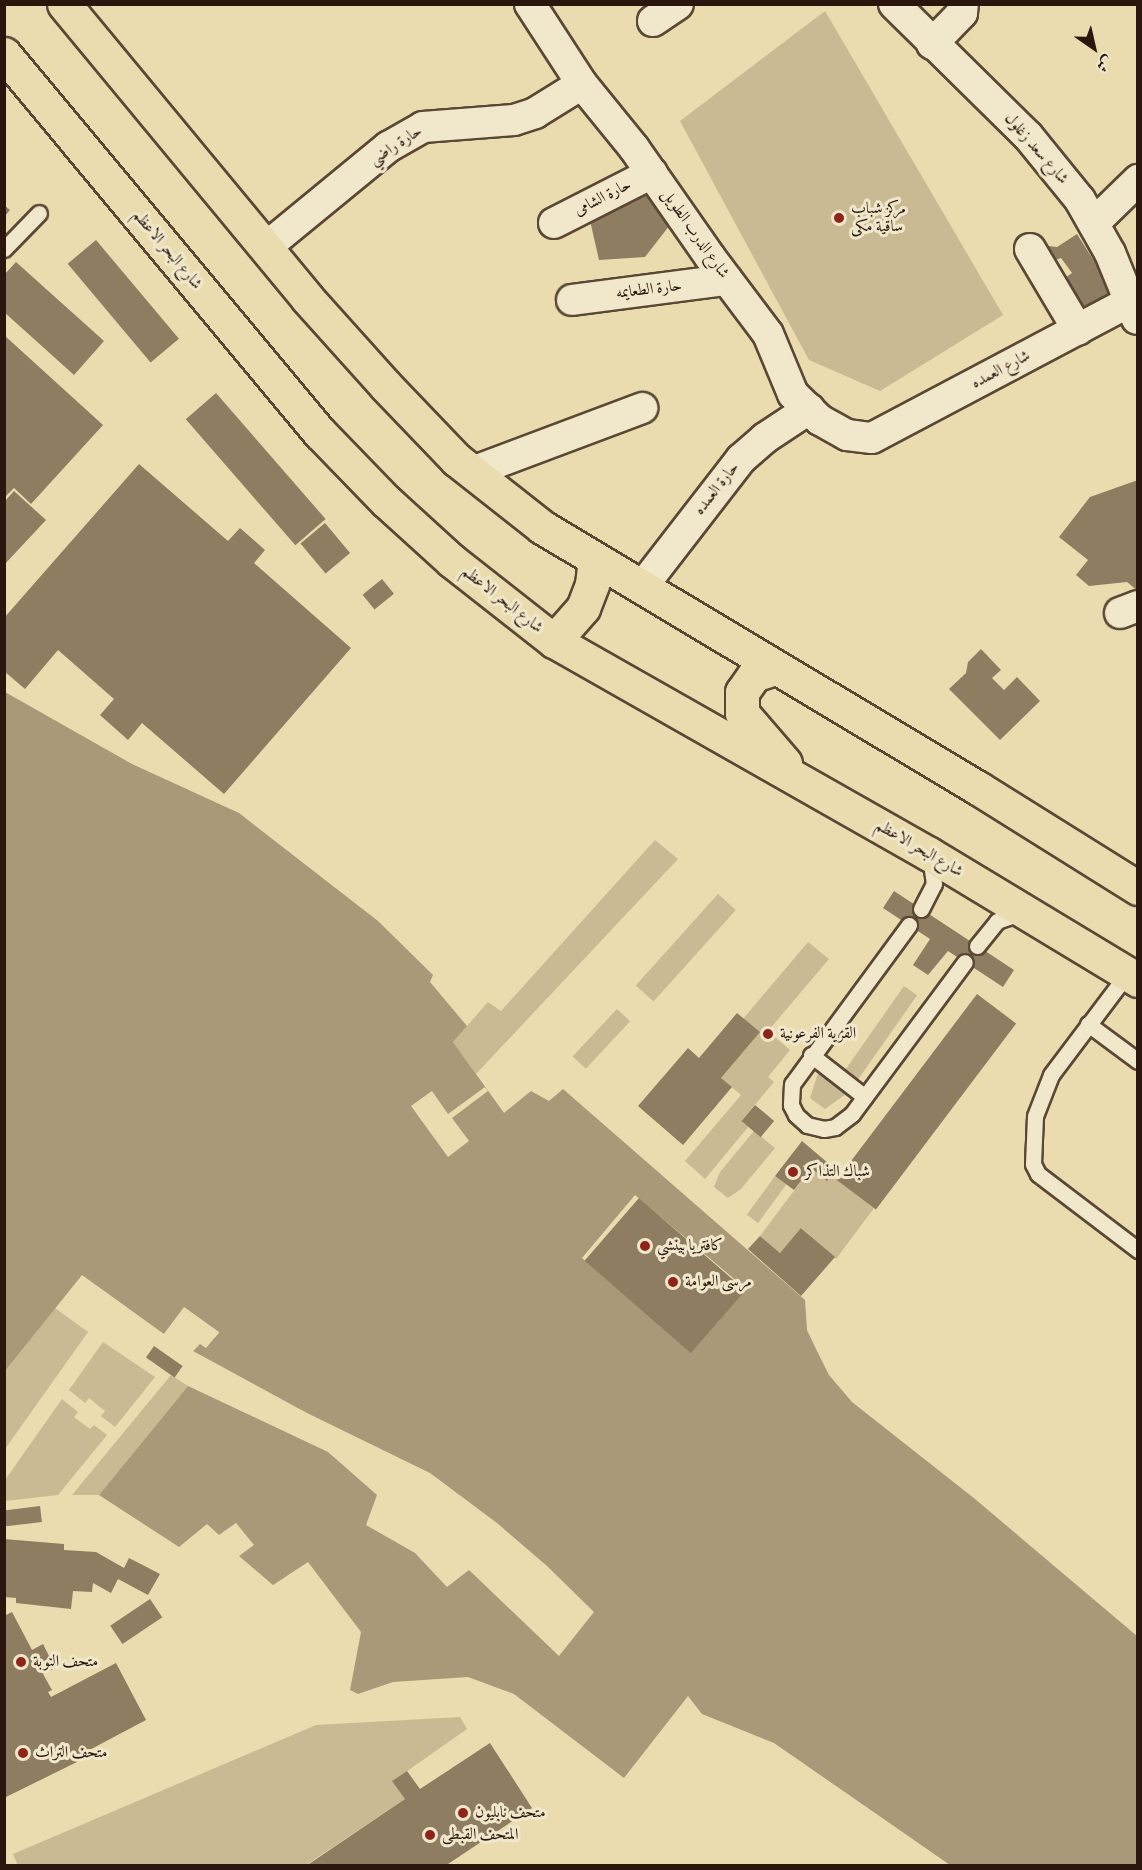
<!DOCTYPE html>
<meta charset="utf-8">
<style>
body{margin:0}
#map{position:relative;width:1142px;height:1870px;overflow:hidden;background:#eadcaf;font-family:Vollkorn,Amiri,serif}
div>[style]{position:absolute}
.green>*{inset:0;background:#c9ba93;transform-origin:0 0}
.water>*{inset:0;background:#a99978}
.pier>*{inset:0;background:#eadcaf}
.building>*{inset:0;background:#8e7d61;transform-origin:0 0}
.roads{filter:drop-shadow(2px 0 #5a4835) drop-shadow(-2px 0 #5a4835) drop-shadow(0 2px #5a4835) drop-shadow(0 -2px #5a4835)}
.service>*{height:15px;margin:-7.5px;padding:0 7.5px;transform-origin:7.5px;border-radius:7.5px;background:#f1e8cb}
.minor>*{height:30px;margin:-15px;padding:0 15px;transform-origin:15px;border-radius:15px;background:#f1e8cb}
.primary>*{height:33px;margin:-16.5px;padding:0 16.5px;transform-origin:16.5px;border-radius:16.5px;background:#eadcaf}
.dots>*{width:16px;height:16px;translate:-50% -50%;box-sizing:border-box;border:3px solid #f1e8cb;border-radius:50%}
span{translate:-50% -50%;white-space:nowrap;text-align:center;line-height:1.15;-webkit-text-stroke:6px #f1e8cb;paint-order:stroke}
.street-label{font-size:16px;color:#2a160c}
.poi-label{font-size:16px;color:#2a160c}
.left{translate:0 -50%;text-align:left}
.frame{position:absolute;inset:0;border:6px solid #2a160c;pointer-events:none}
.north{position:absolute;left:1064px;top:18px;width:60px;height:60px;-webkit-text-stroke:4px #f1e8cb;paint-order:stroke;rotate:146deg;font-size:16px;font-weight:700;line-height:24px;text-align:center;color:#2a160c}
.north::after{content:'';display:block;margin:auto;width:21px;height:27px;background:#2a160c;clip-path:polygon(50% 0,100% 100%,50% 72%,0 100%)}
</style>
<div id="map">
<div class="green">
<div style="clip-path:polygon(825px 11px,1003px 315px,880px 391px,809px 360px,680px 121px)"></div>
<div style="clip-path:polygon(655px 840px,678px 859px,476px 1074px,453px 1042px,488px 1002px,501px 1011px)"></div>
<div style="left:718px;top:894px;width:24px;height:123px;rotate:42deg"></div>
<div style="clip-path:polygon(808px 942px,829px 959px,768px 1031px,790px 1050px,768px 1077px,774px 1082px,742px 1120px,749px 1126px,705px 1179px,685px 1161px,741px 1095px,721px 1078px,759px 1033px,743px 1019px)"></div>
<div style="left:904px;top:986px;width:16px;height:104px;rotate:35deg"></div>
<div style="left:617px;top:1009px;width:18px;height:65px;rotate:43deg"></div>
<div style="clip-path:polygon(820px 1067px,850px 1091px,825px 1109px,810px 1098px)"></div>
<div style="clip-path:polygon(754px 1131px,775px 1148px,741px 1189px,728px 1198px,714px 1187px,720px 1172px)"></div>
<div style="clip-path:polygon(811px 1168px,826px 1180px,831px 1175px,874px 1208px,836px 1259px,802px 1228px,780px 1253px,760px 1236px)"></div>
<div style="left:775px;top:1176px;width:14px;height:48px;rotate:36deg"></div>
<div style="clip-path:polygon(55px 1308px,88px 1332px,5px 1449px,5px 1371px)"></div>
<div style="clip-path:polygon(103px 1342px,155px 1377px,115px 1427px,101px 1416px,105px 1411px,89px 1398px,85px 1403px,69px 1390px)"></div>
<div style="clip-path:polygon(171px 1375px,188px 1386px,99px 1495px,72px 1495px)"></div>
<div style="clip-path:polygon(62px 1399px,78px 1412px,74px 1417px,90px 1429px,94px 1425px,107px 1435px,58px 1495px,5px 1501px,5px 1480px)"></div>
<div style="clip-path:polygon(460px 1717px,467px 1729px,393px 1781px,405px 1799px,306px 1865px,18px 1866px,13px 1854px,316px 1725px)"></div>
</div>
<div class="water">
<div style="clip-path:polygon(evenodd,5px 692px,132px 764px,239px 813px,378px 921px,433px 975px,430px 982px,467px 1026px,453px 1042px,504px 1113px,531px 1091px,549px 1101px,563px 1089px,805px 1300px,807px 1330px,817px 1351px,829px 1375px,852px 1402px,975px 1499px,1137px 1636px,1137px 1865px,950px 1865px,774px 1743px,702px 1714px,688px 1696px,624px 1778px,514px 1694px,468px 1677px,393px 1682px,358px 1694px,350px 1690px,361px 1632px,308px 1562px,273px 1585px,239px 1556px,254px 1545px,236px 1523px,219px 1535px,207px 1524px,179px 1547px,99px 1495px,188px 1386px,328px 1452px,377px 1495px,366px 1525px,415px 1553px,447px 1587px,469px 1570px,559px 1656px,594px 1612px,547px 1566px,497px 1523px,430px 1473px,307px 1413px,193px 1351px,200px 1343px,206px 1347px,219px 1333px,184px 1308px,164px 1334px,82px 1275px,5px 1371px,5px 692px,635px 1195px,746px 1289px,692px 1352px,582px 1258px,635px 1195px)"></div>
</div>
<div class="pier">
<div style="clip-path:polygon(485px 1087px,488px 1091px,452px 1118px,469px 1141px,448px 1157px,411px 1106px,432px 1091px,448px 1114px)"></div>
<div style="clip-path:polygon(184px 1307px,219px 1332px,206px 1348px,200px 1344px,193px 1351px,191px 1350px,198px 1341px,206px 1344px,215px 1333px,185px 1312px,166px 1335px,164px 1334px)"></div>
</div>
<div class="building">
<div style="clip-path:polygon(652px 173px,673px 221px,645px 257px,599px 260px,589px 216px)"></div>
<div style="clip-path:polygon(4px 205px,10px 210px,4px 217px)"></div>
<div style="clip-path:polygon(1077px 234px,1103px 275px,1109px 298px,1079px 320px,1055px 285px,1072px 273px,1061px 258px,1049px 262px,1041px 251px,1048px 246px,1057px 247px)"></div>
<div style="left:96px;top:240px;width:129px;height:37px;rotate:50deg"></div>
<div style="clip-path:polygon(16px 262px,104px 341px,74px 375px,4px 312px,4px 275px)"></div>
<div style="clip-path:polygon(4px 335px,103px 425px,31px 504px,14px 488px,4px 498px)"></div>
<div style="left:216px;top:393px;width:167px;height:40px;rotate:49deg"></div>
<div style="clip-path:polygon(139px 464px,228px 541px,240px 528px,265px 550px,254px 563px,351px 648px,224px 794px,142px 723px,128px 740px,100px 715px,114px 699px,58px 650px,25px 689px,4px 671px,4px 618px)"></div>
<div style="clip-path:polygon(1138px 480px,1138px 591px,1127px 582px,1089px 586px,1076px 575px,1088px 560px,1059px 537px,1090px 497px)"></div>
<div style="clip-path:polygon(14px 491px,46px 520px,4px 565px,4px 502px)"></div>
<div style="left:325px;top:523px;width:39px;height:32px;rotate:50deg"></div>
<div style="left:382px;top:579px;width:19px;height:25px;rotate:51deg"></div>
<div style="clip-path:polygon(981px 649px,1001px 670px,992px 678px,1004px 690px,1017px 677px,1040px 701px,1000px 740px,949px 689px,966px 673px,968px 662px)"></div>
<div style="clip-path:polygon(894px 891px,1014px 970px,1003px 987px,948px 951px,928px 975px,913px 965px,930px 939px,883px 908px)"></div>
<div style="left:977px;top:994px;width:49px;height:233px;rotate:37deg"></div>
<div style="clip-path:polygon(737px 1013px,760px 1032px,721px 1078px,732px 1087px,683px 1145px,638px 1106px,688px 1048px,699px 1058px)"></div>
<div style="left:755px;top:1105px;width:25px;height:21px;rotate:40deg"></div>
<div style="clip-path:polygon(802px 1141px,835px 1169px,827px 1181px,811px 1168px,794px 1190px,775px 1176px)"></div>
<div style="left:639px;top:1198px;width:141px;height:83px;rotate:41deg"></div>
<div style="clip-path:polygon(801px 1228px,835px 1257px,801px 1296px,748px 1249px,760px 1236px,780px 1253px)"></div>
<div style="left:154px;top:1346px;width:35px;height:14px;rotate:35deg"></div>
<div style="left:40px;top:1506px;width:16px;height:36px;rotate:83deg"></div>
<div style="clip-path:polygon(4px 1539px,64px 1544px,64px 1550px,96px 1552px,124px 1568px,129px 1558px,160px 1574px,148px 1595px,118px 1579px,111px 1593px,93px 1583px,92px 1592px,73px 1591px,71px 1609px,16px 1603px,16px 1598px,4px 1597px)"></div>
<div style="left:150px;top:1599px;width:22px;height:48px;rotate:56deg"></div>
<div style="clip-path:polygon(12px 1612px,32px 1650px,43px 1644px,55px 1668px,43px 1674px,52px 1690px,48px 1692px,51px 1697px,116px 1663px,146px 1720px,80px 1755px,83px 1759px,4px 1798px,4px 1616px)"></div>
<div style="clip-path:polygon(490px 1743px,532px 1808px,445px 1866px,306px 1866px,405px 1799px,392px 1781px,407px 1771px,420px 1789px)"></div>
</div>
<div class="roads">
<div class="service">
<div style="left:4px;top:249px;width:50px;rotate:-45.8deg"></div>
<div style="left:921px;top:909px;width:28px;rotate:-63deg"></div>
<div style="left:934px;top:884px;width:28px;rotate:-98deg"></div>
<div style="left:909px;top:925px;width:197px;rotate:126.3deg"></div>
<div style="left:792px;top:1084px;width:21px;rotate:93deg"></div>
<div style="left:791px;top:1105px;width:11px;rotate:63deg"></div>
<div style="left:796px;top:1115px;width:15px;rotate:42deg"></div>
<div style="left:807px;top:1125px;width:17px;rotate:13deg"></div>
<div style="left:824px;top:1129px;width:11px;rotate:-10deg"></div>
<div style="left:835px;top:1127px;width:21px;rotate:-37deg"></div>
<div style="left:852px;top:1114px;width:189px;rotate:-53.4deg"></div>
<div style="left:977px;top:946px;width:32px;rotate:-51deg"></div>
<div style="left:997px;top:921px;width:24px;rotate:-19deg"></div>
<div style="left:1127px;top:974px;width:126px;rotate:127deg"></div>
<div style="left:1051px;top:1075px;width:44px;rotate:111.3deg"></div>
<div style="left:1035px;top:1116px;width:48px;rotate:92.4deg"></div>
<div style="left:1033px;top:1164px;width:11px;rotate:63deg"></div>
<div style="left:1038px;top:1174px;width:126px;rotate:37.2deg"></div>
<div style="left:1088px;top:1024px;width:62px;rotate:36.5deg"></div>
<div style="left:811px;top:1055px;width:68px;rotate:37.9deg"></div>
</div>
<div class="minor">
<div style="left:530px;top:4px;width:95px;rotate:57deg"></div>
<div style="left:582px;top:84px;width:82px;rotate:50.9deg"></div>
<div style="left:634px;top:148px;width:133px;rotate:55.1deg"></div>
<div style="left:710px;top:257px;width:96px;rotate:53deg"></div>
<div style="left:768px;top:334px;width:65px;rotate:67.4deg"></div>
<div style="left:793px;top:394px;width:37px;rotate:44deg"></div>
<div style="left:820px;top:420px;width:31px;rotate:29deg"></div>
<div style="left:847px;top:435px;width:25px;rotate:7deg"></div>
<div style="left:872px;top:438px;width:293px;rotate:-27.9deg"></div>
<div style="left:894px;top:4px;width:188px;rotate:44.6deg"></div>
<div style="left:1028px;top:136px;width:82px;rotate:50.9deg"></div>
<div style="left:1080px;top:200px;width:61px;rotate:60.5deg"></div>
<div style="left:1110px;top:253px;width:71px;rotate:67.8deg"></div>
<div style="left:653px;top:21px;width:30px;rotate:-34deg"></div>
<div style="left:932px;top:44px;width:43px;rotate:-45.9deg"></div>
<div style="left:962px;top:13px;width:9px;rotate:-84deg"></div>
<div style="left:554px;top:223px;width:110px;rotate:-27deg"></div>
<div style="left:1094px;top:223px;width:62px;rotate:-44.3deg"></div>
<div style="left:265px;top:248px;width:159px;rotate:-39.4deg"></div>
<div style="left:388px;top:147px;width:40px;rotate:-29.7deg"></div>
<div style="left:423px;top:127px;width:91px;rotate:-4.4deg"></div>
<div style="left:514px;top:120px;width:22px;rotate:-18deg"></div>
<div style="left:535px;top:113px;width:55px;rotate:-31.7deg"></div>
<div style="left:1030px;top:249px;width:94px;rotate:59.3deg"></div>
<div style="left:572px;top:300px;width:156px;rotate:-7.4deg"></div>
<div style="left:472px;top:472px;width:182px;rotate:-20.6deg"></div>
<div style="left:642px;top:587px;width:162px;rotate:-52.3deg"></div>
<div style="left:741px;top:459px;width:32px;rotate:-41deg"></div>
<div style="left:765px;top:438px;width:53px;rotate:-33.4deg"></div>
<div style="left:1120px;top:613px;width:19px;rotate:-21deg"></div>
</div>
<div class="primary">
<div style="left:64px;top:4px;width:381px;rotate:50.4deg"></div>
<div style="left:307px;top:298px;width:117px;rotate:48.1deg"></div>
<div style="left:385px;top:385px;width:104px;rotate:46.2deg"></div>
<div style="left:457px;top:460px;width:108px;rotate:38.2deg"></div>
<div style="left:542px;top:527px;width:508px;rotate:30.91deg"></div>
<div style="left:978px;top:788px;width:189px;rotate:32deg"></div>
<div style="left:4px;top:54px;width:493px;rotate:50.2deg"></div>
<div style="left:320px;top:433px;width:95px;rotate:45.9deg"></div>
<div style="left:386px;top:501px;width:89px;rotate:42.3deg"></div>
<div style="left:452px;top:561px;width:130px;rotate:38.1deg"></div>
<div style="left:554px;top:641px;width:431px;rotate:29.6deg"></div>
<div style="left:929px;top:854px;width:244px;rotate:31.1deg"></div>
<div style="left:554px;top:641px;width:44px;rotate:-48.7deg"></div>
<div style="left:583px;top:608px;width:26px;rotate:-69deg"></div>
<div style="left:592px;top:584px;width:24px;rotate:-83deg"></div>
<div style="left:775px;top:668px;width:22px;rotate:162deg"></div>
<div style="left:754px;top:675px;width:21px;rotate:125deg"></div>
<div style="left:742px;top:692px;width:21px;rotate:90deg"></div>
<div style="left:742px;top:713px;width:66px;rotate:49.3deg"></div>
</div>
</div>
<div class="dots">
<div style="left:839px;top:218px;background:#8f2418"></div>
<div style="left:768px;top:1034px;background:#8f2418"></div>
<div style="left:793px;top:1172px;background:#8f2418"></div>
<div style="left:645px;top:1246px;background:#8f2418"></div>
<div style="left:673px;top:1282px;background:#8f2418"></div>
<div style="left:21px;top:1662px;background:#8f2418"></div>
<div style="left:23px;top:1753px;background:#8f2418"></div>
<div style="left:463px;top:1813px;background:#8f2418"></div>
<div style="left:430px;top:1835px;background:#8f2418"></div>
</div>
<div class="street-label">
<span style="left:396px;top:146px;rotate:-33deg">حارة راضي</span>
<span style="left:1036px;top:149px;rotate:49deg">شارع سعد زغلول</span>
<span style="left:603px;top:198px;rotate:-27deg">حارة الشامى</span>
<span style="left:695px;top:234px;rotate:55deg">شارع الدرب الطويل</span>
<span style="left:167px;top:250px;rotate:50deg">شارع البحر الاعظم</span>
<span style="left:649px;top:290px;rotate:-7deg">حارة الطعايمه</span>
<span style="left:1001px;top:370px;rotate:-28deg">شارع العمده</span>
<span style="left:717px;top:489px;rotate:-52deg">حارة العمده</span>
<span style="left:502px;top:600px;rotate:38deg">شارع البحر الاعظم</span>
<span style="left:919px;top:849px;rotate:30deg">شارع البحر الاعظم</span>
</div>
<div class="poi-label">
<span class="left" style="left:851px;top:218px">مركز شباب<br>ساقية مكى</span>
<span class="left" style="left:780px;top:1034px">القرية الفرعونية</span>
<span class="left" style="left:805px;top:1172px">شباك التذاكر</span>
<span class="left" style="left:657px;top:1246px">كافتريا بينشي</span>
<span class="left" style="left:685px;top:1282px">مرسى العوامة</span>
<span class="left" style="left:33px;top:1662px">متحف النوبة</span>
<span class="left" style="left:35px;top:1753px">متحف التراث</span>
<span class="left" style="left:475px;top:1813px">متحف نابليون</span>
<span class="left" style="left:442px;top:1835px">المتحف القبطى</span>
</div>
<div class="frame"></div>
<div class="north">ش</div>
</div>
